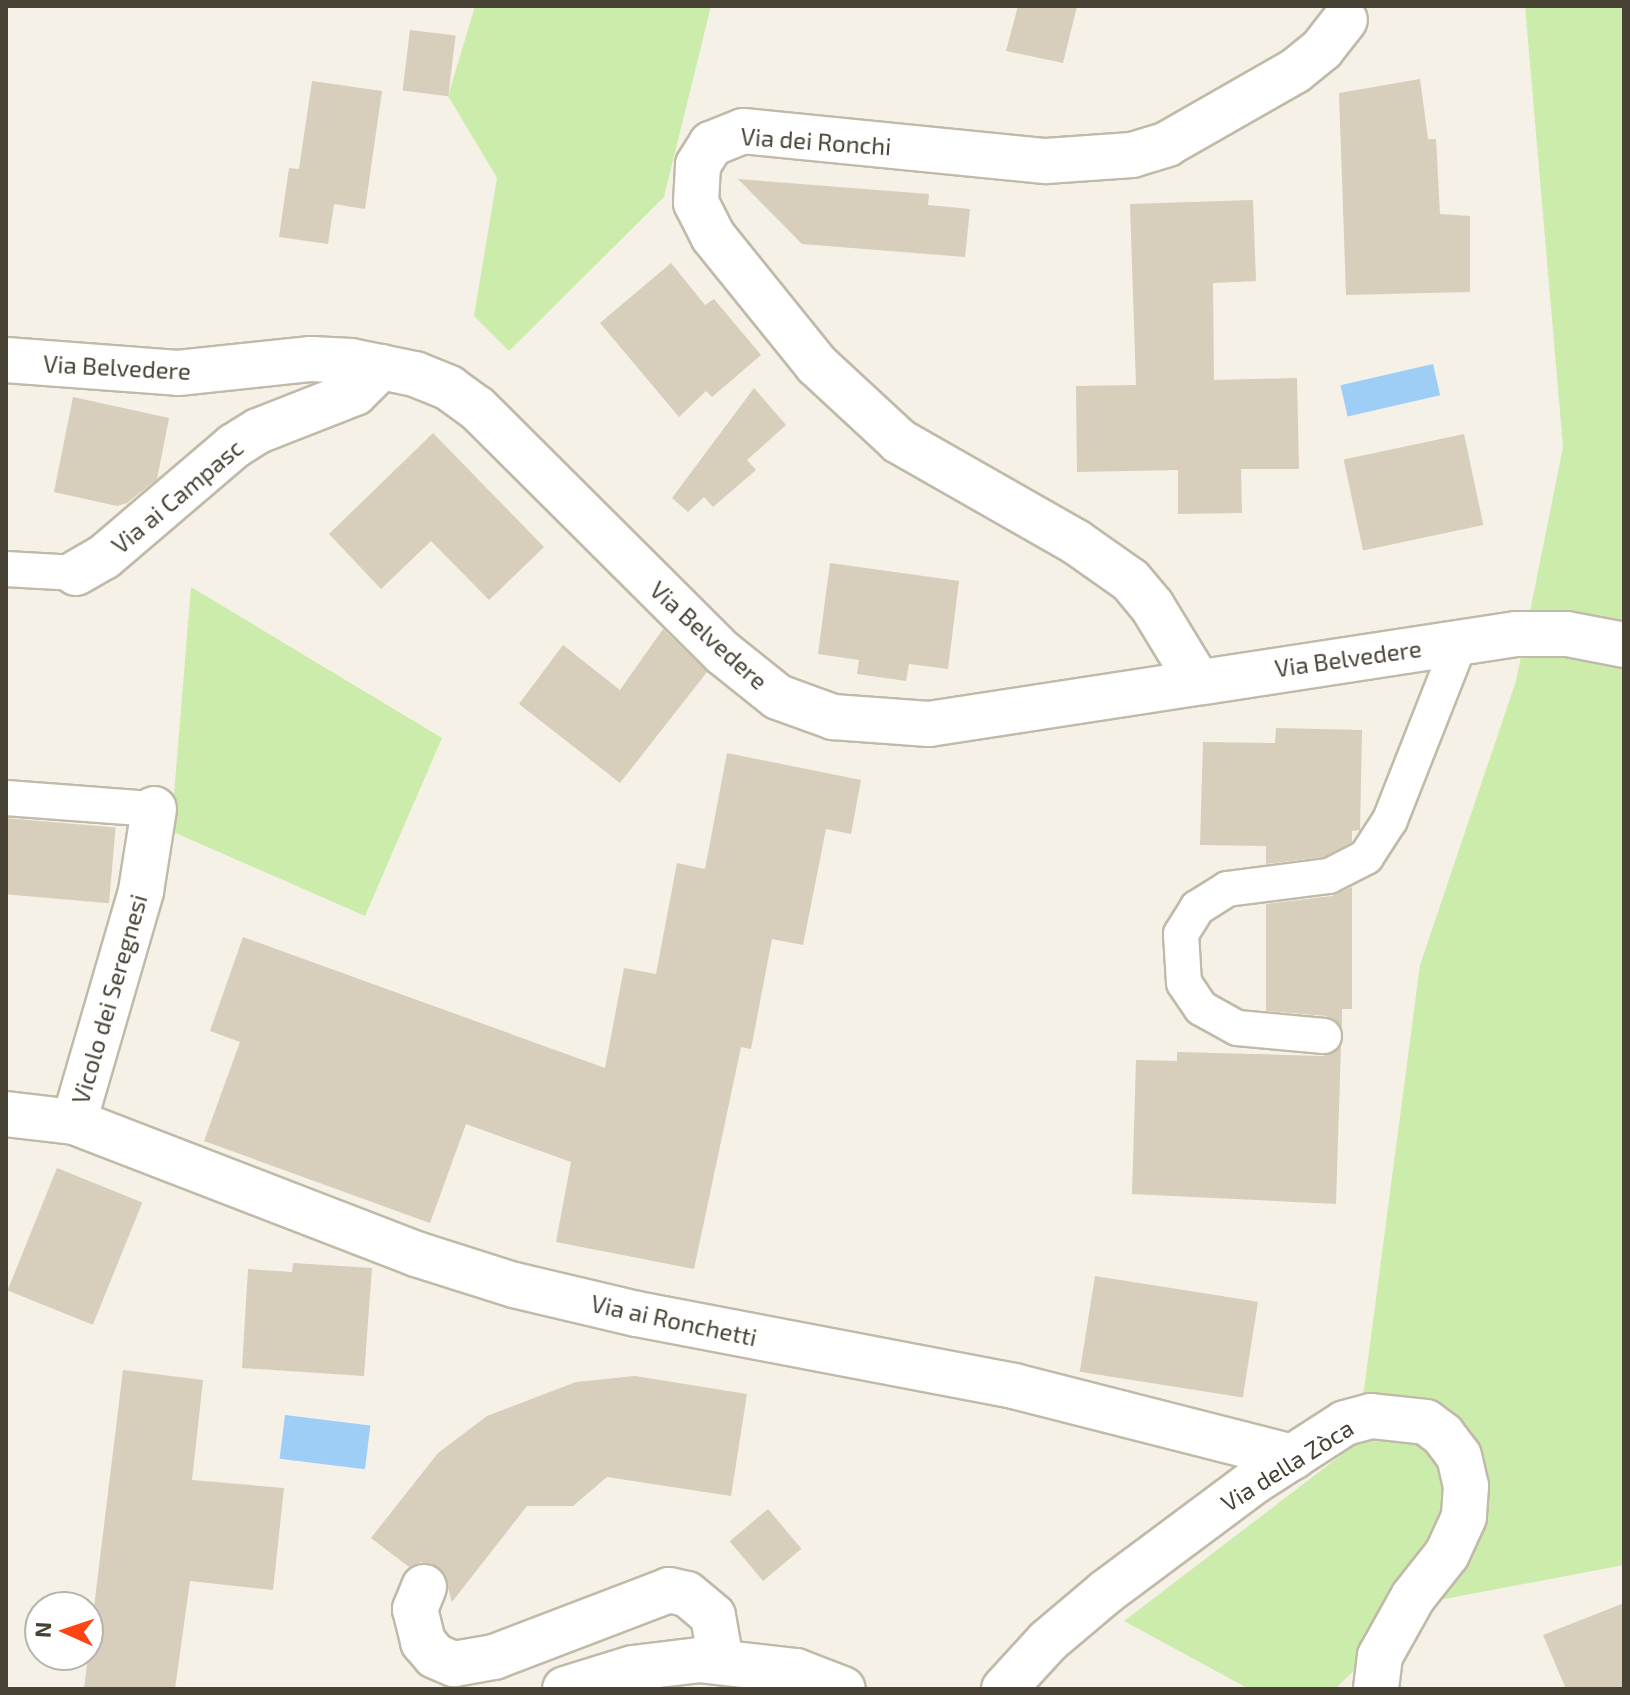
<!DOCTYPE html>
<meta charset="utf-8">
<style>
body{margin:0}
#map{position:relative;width:1630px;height:1695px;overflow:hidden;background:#f5f1e7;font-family:"Exo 2",sans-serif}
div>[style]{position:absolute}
.green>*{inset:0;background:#ccecac}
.water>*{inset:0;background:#9ecdf6;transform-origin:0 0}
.building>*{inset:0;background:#d7cebb;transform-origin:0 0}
.roads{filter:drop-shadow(2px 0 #c1baa8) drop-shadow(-2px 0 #c1baa8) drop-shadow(0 2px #c1baa8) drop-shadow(0 -2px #c1baa8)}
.service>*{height:34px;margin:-17px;padding:0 17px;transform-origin:17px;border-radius:17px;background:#fff}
.minor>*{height:44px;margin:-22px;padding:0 22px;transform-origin:22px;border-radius:22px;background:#fff}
.tertiary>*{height:44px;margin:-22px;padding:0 22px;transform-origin:22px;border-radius:22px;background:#fff}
span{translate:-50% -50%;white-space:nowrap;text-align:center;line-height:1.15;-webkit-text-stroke:6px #fff;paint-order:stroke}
.street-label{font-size:24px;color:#484235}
.frame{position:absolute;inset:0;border:8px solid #484235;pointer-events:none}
.north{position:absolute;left:24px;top:1591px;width:80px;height:80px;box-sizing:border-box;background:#fff;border:2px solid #b6b3ae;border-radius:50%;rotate:273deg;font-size:22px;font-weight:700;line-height:32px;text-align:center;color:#484235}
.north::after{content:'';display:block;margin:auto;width:28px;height:36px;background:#ff4313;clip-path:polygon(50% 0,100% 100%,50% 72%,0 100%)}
</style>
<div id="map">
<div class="green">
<div style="clip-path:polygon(475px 6px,711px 6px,664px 197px,509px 351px,474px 316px,497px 178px,448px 96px)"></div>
<div style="clip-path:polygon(1525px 6px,1624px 6px,1624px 1565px,1423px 1603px,1335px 1689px,1249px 1689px,1124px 1621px,1357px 1443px,1420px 965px,1516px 681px,1563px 447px)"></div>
<div style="clip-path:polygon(191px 587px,442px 738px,365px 916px,171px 831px)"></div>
</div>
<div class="water">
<div style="left:1433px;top:364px;width:32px;height:95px;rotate:77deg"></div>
<div style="left:285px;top:1415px;width:86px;height:44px;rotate:7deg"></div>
</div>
<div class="building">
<div style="clip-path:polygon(1018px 6px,1077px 6px,1063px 63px,1006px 51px)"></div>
<div style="left:410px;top:30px;width:46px;height:61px;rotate:7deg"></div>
<div style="clip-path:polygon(1420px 79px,1428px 139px,1436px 139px,1440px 214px,1470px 216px,1470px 292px,1346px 295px,1339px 93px)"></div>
<div style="clip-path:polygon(312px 81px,382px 91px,365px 209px,334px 204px,328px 244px,279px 237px,289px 168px,299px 169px)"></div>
<div style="clip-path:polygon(738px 179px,929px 194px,928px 205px,970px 209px,965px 257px,802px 244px)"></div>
<div style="clip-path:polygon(1253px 200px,1256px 281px,1213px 283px,1214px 380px,1297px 378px,1299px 469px,1241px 469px,1242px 513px,1178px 514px,1178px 470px,1077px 472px,1076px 386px,1136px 385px,1130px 204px)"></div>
<div style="clip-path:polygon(671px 263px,705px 305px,714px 299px,761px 355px,712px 397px,706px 391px,679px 417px,600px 323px)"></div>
<div style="clip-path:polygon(754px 388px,786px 425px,747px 460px,756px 470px,713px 507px,704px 497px,688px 512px,672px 498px)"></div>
<div style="clip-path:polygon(73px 397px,169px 418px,157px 479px,127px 503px,117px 506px,54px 492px)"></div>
<div style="clip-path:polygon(433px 433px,544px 547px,489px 600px,431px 541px,381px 589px,329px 534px)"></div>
<div style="left:1464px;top:434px;width:93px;height:123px;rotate:78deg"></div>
<div style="clip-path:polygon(830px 563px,959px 581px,948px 669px,909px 664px,906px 681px,857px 674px,859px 660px,818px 654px)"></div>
<div style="clip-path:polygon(663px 629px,707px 672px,620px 783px,519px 704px,563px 645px,620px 690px)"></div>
<div style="clip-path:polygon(1276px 728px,1362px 730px,1360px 830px,1352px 831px,1352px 842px,1323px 857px,1266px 864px,1266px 846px,1200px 845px,1203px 742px,1275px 743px)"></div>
<div style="clip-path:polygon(727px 753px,861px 780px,851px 834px,826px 829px,803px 945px,772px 939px,751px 1049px,741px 1047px,694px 1269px,556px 1242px,571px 1162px,466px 1124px,430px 1223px,204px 1141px,240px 1042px,210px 1031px,243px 937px,605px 1068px,624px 968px,656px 974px,677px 863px,705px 869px)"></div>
<div style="left:6px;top:818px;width:110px;height:76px;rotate:5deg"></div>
<div style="clip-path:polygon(1352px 887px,1352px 1009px,1342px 1009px,1342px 1027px,1326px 1016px,1266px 1011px,1266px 904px,1332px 896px)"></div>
<div style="clip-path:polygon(1341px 1045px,1336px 1204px,1132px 1194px,1136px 1060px,1177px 1061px,1177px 1052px,1323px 1056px)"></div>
<div style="left:57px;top:1168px;width:92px;height:132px;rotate:22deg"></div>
<div style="clip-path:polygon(293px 1263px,372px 1268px,364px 1376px,242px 1368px,248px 1269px,292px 1272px)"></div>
<div style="left:1095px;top:1276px;width:165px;height:97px;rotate:9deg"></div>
<div style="clip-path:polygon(123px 1370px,203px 1380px,192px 1480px,284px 1488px,273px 1590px,190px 1581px,175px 1689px,84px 1689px)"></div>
<div style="clip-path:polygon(635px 1376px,747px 1394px,731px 1496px,607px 1477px,573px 1506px,527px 1506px,452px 1602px,443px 1571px,421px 1562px,409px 1567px,371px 1538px,438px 1453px,487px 1416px,576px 1382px)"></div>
<div style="left:768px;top:1509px;width:52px;height:50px;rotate:50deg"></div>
<div style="clip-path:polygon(1624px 1603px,1624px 1689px,1566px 1689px,1543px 1635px)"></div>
</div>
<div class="roads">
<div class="service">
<div style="left:6px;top:569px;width:70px;rotate:3.3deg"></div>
<div style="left:6px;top:798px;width:148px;rotate:4.3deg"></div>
<div style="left:1324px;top:1036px;width:87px;rotate:-174.7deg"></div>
<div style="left:1237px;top:1028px;width:41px;rotate:-150.9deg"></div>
<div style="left:1201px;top:1008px;width:30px;rotate:-124deg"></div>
<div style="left:1184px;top:983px;width:49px;rotate:-93.5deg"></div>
<div style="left:1181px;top:934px;width:31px;rotate:-58deg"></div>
<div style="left:1197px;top:908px;width:36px;rotate:-32deg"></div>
<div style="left:1227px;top:889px;width:103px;rotate:-7.3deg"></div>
<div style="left:1329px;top:876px;width:42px;rotate:-27.2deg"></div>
<div style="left:1366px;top:857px;width:44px;rotate:-57deg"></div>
<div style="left:1390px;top:820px;width:191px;rotate:-68.5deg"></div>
</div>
<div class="minor">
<div style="left:6px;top:360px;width:172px;rotate:4.3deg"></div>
<div style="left:178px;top:373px;width:134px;rotate:-6deg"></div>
<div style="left:311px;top:359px;width:40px;rotate:2.9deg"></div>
<div style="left:351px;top:361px;width:65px;rotate:11.5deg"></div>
<div style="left:415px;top:374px;width:37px;rotate:22deg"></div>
<div style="left:449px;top:388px;width:34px;rotate:36deg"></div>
<div style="left:477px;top:408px;width:347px;rotate:44.9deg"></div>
<div style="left:723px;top:653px;width:70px;rotate:38.7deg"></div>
<div style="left:778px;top:697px;width:59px;rotate:20deg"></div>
<div style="left:833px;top:717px;width:96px;rotate:4.2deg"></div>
<div style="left:929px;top:724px;width:594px;rotate:-8.72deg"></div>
<div style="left:1516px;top:634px;width:51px"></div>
<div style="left:1567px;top:634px;width:58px;rotate:10.9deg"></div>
<div style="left:76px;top:573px;width:32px;rotate:-30deg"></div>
<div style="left:104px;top:557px;width:171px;rotate:-40.5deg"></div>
<div style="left:234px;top:446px;width:28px;rotate:-32deg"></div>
<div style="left:258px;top:431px;width:104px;rotate:-21.4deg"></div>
<div style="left:355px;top:393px;width:37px;rotate:-45deg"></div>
<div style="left:1197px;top:680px;width:87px;rotate:-121.3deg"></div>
<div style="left:1152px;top:606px;width:34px;rotate:-130deg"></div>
<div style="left:1130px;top:580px;width:66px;rotate:-144.9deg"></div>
<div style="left:1076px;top:542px;width:204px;rotate:-150.3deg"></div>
<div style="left:899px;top:441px;width:112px;rotate:-137.2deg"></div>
<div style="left:817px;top:365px;width:166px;rotate:-128.9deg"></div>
<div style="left:713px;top:236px;width:37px;rotate:-117deg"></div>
<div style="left:696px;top:203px;width:38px;rotate:-87deg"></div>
<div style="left:698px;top:165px;width:25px;rotate:-58deg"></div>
<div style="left:711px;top:144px;width:35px;rotate:-22deg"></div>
<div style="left:743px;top:131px;width:304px;rotate:5.7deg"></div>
<div style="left:1046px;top:161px;width:86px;rotate:-4deg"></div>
<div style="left:1132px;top:155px;width:37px;rotate:-17deg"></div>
<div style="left:1167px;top:144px;width:147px;rotate:-29.7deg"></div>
<div style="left:1295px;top:71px;width:35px;rotate:-39deg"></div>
<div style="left:1322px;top:49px;width:37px;rotate:-52deg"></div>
<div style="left:6px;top:1114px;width:68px;rotate:6.7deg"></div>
<div style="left:74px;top:1122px;width:241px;rotate:-73.8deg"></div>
<div style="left:141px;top:891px;width:83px;rotate:-81deg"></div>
<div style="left:74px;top:1122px;width:367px;rotate:21.1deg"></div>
<div style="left:416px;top:1254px;width:103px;rotate:17.6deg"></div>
<div style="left:514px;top:1285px;width:126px;rotate:13.3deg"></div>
<div style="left:637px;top:1314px;width:384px;rotate:10.8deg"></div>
<div style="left:1014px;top:1386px;width:288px;rotate:14.3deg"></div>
<div style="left:424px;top:1587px;width:24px;rotate:112deg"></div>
<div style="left:415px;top:1609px;width:34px;rotate:76deg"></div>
<div style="left:423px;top:1642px;width:18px;rotate:49deg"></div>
<div style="left:435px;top:1656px;width:21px;rotate:23deg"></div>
<div style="left:454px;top:1664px;width:41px;rotate:-9.9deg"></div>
<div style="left:494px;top:1657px;width:187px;rotate:-20.9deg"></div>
<div style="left:669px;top:1590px;width:18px;rotate:13deg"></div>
<div style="left:687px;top:1594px;width:34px;rotate:40deg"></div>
<div style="left:713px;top:1616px;width:46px;rotate:79.9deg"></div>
<div style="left:1004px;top:1689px;width:65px;rotate:-47.5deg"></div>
<div style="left:1048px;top:1641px;width:76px;rotate:-40.2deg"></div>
<div style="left:1106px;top:1592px;width:186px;rotate:-36.7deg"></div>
<div style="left:1255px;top:1481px;width:107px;rotate:-32.8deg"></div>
<div style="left:1345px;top:1423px;width:27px;rotate:-15deg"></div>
<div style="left:1371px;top:1416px;width:55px;rotate:6.2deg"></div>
<div style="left:1426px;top:1422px;width:21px;rotate:37deg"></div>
<div style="left:1443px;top:1435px;width:26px;rotate:53deg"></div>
<div style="left:1459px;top:1456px;width:31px;rotate:77deg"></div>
<div style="left:1466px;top:1486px;width:31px;rotate:94deg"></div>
<div style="left:1464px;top:1517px;width:41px;rotate:114.7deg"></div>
<div style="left:1447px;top:1554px;width:55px;rotate:128.3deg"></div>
<div style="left:1413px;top:1597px;width:68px;rotate:119.2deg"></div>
<div style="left:1380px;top:1656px;width:33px;rotate:97deg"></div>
</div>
<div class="tertiary">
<div style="left:565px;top:1689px;width:71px;rotate:-17.2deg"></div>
<div style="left:633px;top:1668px;width:66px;rotate:-6.9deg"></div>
<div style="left:699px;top:1660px;width:98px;rotate:6.5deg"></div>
<div style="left:796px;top:1671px;width:50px;rotate:21deg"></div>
</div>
</div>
<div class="street-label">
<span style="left:816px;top:141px;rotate:4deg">Via dei Ronchi</span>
<span style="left:117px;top:367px;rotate:3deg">Via Belvedere</span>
<span style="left:177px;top:496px;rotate:-40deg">Via ai Campasc</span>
<span style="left:709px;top:635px;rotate:42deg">Via Belvedere</span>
<span style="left:1348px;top:658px;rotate:-8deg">Via Belvedere</span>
<span style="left:109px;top:999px;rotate:-74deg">Vicolo dei Seregnesi</span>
<span style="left:674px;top:1320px;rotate:12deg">Via ai Ronchetti</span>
<span style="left:1287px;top:1465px;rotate:-32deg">Via della Zòca</span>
</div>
<div class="frame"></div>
<div class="north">N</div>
</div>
